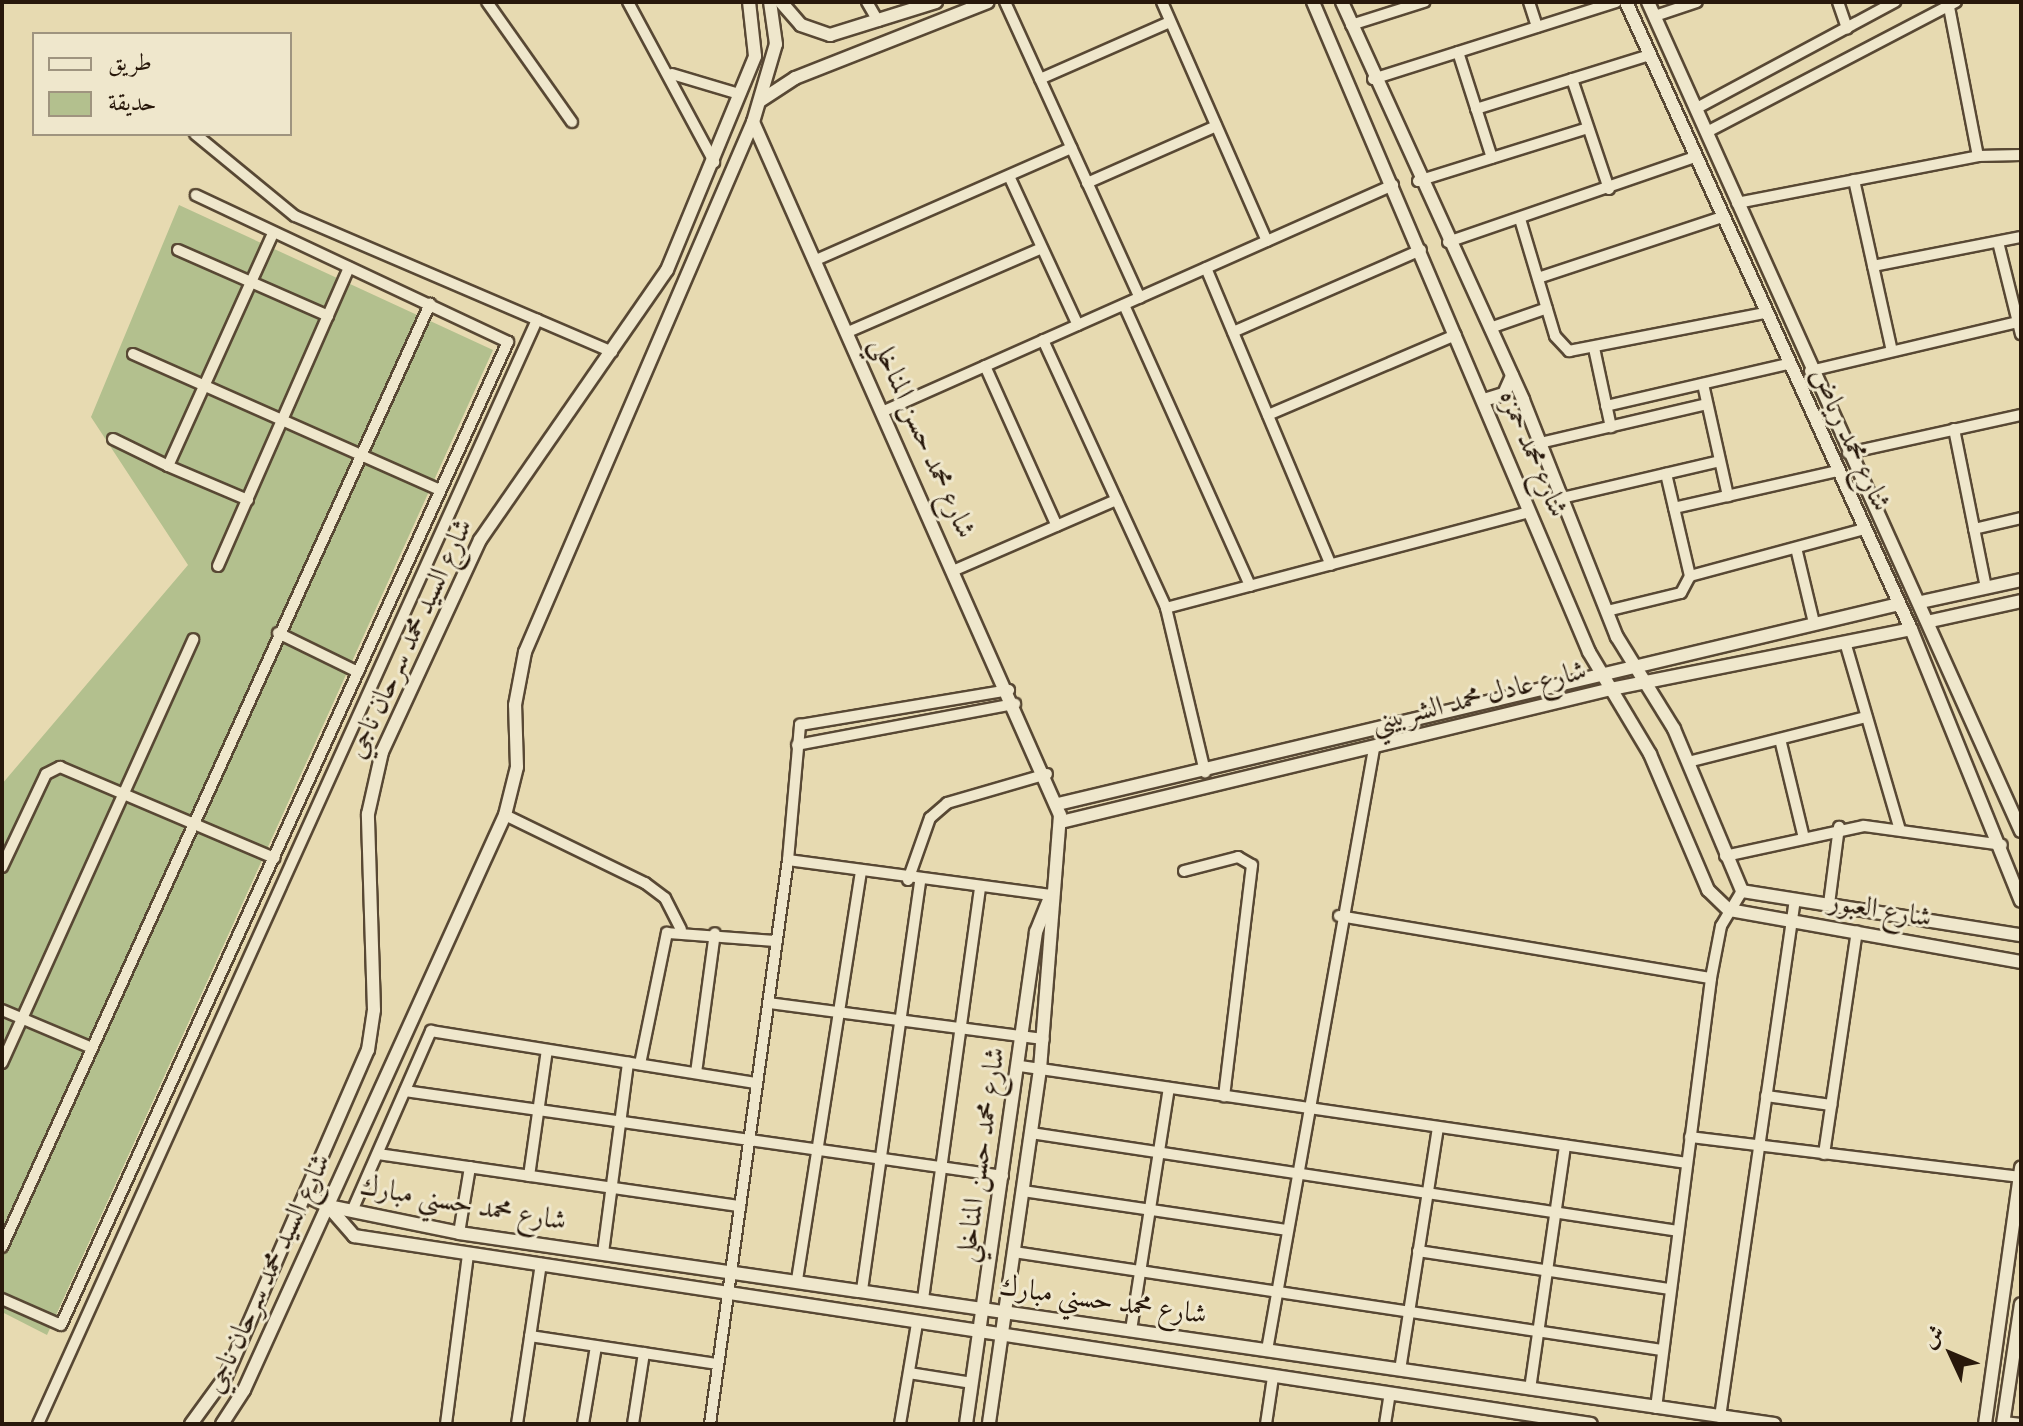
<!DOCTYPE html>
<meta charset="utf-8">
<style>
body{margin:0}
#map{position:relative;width:2023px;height:1426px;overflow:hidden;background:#e7dab1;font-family:"IM FELL English",Amiri,serif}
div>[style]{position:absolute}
.green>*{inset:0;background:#b3c08e}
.roads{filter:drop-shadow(2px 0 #584834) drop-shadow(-2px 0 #584834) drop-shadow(0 2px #584834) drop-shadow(0 -2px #584834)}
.minor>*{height:10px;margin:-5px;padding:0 5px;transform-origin:5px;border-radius:5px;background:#efe7cc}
.tertiary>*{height:12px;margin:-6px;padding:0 6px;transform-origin:6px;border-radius:6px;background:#efe7cc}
span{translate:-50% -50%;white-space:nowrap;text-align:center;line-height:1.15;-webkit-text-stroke:6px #efe7cc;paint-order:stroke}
.street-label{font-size:28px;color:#28180b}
.frame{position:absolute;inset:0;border:4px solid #28180b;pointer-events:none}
.legend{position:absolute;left:32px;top:32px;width:260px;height:104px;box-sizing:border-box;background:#efe7cc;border:2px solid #9f947f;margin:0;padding:10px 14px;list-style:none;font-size:24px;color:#28180b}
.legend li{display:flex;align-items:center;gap:16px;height:40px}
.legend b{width:40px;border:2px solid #9f947f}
.north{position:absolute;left:1911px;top:1314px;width:80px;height:80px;-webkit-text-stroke:6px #efe7cc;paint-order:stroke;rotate:314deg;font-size:22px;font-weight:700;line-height:32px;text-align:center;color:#28180b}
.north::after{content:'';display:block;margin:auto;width:28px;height:36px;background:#28180b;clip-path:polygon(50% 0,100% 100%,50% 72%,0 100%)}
</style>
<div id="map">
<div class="green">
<div style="clip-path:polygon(179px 205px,493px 350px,47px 1335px,2px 1312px,2px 784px,188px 565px,91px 417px)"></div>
</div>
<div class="roads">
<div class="minor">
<div style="left:487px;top:2px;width:147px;rotate:54.7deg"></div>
<div style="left:628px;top:2px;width:182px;rotate:61.7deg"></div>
<div style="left:867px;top:2px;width:22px;rotate:60deg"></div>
<div style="left:1005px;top:2px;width:325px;rotate:65.5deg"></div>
<div style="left:1162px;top:2px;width:261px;rotate:66.3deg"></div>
<div style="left:1529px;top:2px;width:26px;rotate:72deg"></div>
<div style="left:1838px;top:2px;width:28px;rotate:71deg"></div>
<div style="left:1948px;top:2px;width:157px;rotate:79deg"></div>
<div style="left:1655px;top:16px;width:44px;rotate:-18.4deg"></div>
<div style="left:1351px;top:25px;width:77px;rotate:-17.5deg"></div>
<div style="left:1458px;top:52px;width:111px;rotate:72.2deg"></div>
<div style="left:672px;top:74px;width:70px;rotate:16.6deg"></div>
<div style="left:1040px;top:79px;width:142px;rotate:-23.7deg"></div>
<div style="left:1373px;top:79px;width:255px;rotate:-17.6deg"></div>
<div style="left:1572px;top:79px;width:116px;rotate:71.4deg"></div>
<div style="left:1697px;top:108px;width:225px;rotate:-28.2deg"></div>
<div style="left:1476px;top:109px;width:181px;rotate:-17.3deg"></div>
<div style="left:1707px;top:132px;width:281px;rotate:-27.6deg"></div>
<div style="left:195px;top:134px;width:129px;rotate:39.4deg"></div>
<div style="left:295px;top:216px;width:345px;rotate:23.2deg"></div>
<div style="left:1009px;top:176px;width:164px;rotate:65.2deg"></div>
<div style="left:1854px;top:180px;width:175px;rotate:77.5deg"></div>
<div style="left:1418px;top:181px;width:178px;rotate:-17.3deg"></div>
<div style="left:1087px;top:183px;width:141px;rotate:-23.8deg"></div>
<div style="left:1737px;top:203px;width:246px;rotate:-11deg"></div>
<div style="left:1978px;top:156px;width:43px;rotate:-1.3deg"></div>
<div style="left:1520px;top:219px;width:122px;rotate:73.3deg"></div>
<div style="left:1555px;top:336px;width:21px;rotate:47deg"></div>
<div style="left:1569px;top:351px;width:200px;rotate:-11deg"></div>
<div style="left:1448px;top:242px;width:261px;rotate:-19deg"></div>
<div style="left:1998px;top:242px;width:95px;rotate:76deg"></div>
<div style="left:178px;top:250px;width:164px;rotate:23.7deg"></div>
<div style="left:816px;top:260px;width:279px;rotate:-23.7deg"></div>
<div style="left:1873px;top:266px;width:151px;rotate:-11.1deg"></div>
<div style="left:1206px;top:268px;width:322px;rotate:67.2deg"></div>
<div style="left:1538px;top:278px;width:194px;rotate:-18.3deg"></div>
<div style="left:1124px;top:305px;width:308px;rotate:65.8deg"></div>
<div style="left:1490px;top:328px;width:60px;rotate:-19.3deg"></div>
<div style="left:848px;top:332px;width:211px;rotate:-23.4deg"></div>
<div style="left:1233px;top:332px;width:205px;rotate:-23.6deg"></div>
<div style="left:1043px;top:340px;width:295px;rotate:65.3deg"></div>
<div style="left:1166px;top:608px;width:169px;rotate:76.6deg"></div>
<div style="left:1594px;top:348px;width:81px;rotate:77.9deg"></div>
<div style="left:133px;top:354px;width:336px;rotate:23.9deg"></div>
<div style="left:985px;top:366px;width:175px;rotate:65.8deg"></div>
<div style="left:1810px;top:371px;width:214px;rotate:-13.3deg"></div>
<div style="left:1703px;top:384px;width:115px;rotate:77.4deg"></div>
<div style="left:1606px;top:406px;width:187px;rotate:-13deg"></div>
<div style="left:884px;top:411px;width:557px;rotate:-23.94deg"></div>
<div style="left:1268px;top:415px;width:204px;rotate:-23.1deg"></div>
<div style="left:1954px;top:429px;width:161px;rotate:78.6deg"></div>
<div style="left:113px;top:439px;width:61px;rotate:26.1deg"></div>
<div style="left:1540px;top:443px;width:171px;rotate:-13.1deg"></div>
<div style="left:1848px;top:453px;width:177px;rotate:-12.4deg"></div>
<div style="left:1562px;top:498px;width:162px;rotate:-13.2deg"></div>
<div style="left:248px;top:500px;width:87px;rotate:-157deg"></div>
<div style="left:168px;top:466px;width:256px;rotate:-65.7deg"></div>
<div style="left:1674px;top:508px;width:167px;rotate:-12.8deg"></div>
<div style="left:1974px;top:529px;width:48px;rotate:-13.2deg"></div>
<div style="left:1797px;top:552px;width:73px;rotate:76.5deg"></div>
<div style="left:218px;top:566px;width:326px;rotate:-66.3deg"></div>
<div style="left:955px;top:570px;width:176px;rotate:-23.5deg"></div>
<div style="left:1690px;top:576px;width:180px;rotate:-15.1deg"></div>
<div style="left:1166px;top:608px;width:376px;rotate:-14.8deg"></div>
<div style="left:1607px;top:611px;width:76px;rotate:-13.7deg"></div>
<div style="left:1681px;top:593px;width:19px;rotate:-62deg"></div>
<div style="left:1690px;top:576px;width:105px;rotate:-103.2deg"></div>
<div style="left:278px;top:633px;width:89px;rotate:26deg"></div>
<div style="left:1845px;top:642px;width:196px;rotate:73.7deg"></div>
<div style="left:1780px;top:739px;width:98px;rotate:76.4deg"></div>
<div style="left:797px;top:745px;width:222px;rotate:-10.7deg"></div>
<div style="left:1688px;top:762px;width:184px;rotate:-14.2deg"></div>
<div style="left:505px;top:815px;width:156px;rotate:25.9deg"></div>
<div style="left:645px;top:883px;width:25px;rotate:37deg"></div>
<div style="left:665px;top:898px;width:35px;rotate:63deg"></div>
<div style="left:1725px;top:856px;width:142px;rotate:-12.2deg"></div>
<div style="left:1864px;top:826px;width:139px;rotate:7.8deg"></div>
<div style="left:788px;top:860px;width:265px;rotate:7.6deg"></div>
<div style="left:2px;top:867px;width:103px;rotate:-64.7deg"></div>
<div style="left:46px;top:774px;width:16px;rotate:-27deg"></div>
<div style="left:60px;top:767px;width:233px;rotate:23deg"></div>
<div style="left:1184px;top:871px;width:56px;rotate:-14.5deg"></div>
<div style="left:1238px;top:857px;width:16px;rotate:30deg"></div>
<div style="left:1252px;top:865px;width:233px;rotate:96.9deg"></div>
<div style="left:908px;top:880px;width:66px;rotate:-70.5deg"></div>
<div style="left:930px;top:818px;width:23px;rotate:-41deg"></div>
<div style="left:947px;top:803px;width:104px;rotate:-16.2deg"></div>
<div style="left:1829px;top:904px;width:78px;rotate:-82.6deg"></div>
<div style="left:1339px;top:916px;width:377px;rotate:9.5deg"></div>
<div style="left:769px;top:1003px;width:277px;rotate:7.5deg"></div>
<div style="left:2px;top:1010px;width:98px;rotate:22.9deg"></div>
<div style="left:2px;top:1063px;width:465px;rotate:-65.7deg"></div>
<div style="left:640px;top:1064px;width:134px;rotate:-78.4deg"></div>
<div style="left:667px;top:933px;width:110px;rotate:4.2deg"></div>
<div style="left:1020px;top:1066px;width:674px;rotate:8.27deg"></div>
<div style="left:696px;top:1073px;width:141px;rotate:-82.3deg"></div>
<div style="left:405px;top:1091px;width:604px;rotate:8.09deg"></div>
<div style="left:1766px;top:1096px;width:66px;rotate:7.9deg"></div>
<div style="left:1031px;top:1133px;width:654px;rotate:8.61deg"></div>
<div style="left:1690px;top:1137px;width:332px;rotate:6.9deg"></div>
<div style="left:378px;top:1154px;width:366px;rotate:8.2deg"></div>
<div style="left:1824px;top:1154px;width:225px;rotate:-81.6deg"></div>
<div style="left:529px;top:1176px;width:127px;rotate:-81.9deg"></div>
<div style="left:1023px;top:1191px;width:266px;rotate:8.4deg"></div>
<div style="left:352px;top:1211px;width:197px;rotate:-66.3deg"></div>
<div style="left:431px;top:1031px;width:330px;rotate:9.1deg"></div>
<div style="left:459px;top:1233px;width:67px;rotate:-80.5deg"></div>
<div style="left:2px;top:1247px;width:1036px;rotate:-65.59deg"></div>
<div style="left:1418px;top:1251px;width:255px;rotate:8.6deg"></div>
<div style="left:1014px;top:1252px;width:655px;rotate:8.6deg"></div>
<div style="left:603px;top:1253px;width:192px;rotate:-82.5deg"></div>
<div style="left:797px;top:1280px;width:413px;rotate:-81.1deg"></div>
<div style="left:862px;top:1290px;width:412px;rotate:-81.9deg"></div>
<div style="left:2px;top:1299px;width:64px;rotate:23.8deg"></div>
<div style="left:61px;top:1325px;width:1080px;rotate:-65.55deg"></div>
<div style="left:508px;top:342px;width:345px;rotate:-154.8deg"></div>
<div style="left:923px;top:1299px;width:413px;rotate:-82.1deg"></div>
<div style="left:1131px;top:1330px;width:245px;rotate:-81.1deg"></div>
<div style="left:530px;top:1336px;width:190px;rotate:8.5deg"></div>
<div style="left:1267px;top:1350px;width:610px;rotate:-79.91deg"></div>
<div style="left:1400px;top:1370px;width:246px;rotate:-81.1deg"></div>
<div style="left:909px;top:1373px;width:64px;rotate:9deg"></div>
<div style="left:1530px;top:1389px;width:246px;rotate:-81.8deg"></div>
<div style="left:1656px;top:1408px;width:434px;rotate:-82.7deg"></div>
<div style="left:1711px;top:978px;width:53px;rotate:-79.1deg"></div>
<div style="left:1721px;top:926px;width:41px;rotate:-59deg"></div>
<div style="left:1720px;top:1417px;width:523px;rotate:-81.76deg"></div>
<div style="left:2004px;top:1422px;width:17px;rotate:7deg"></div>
<div style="left:38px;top:1424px;width:1212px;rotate:-65.68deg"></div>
<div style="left:446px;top:1424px;width:171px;rotate:-82.6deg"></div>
<div style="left:517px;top:1424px;width:162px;rotate:-81.5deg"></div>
<div style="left:583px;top:1424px;width:79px;rotate:-80.5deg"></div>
<div style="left:633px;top:1424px;width:72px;rotate:-81.2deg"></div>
<div style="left:710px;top:1424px;width:569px;rotate:-82.13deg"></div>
<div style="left:788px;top:860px;width:136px;rotate:-84.9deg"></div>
<div style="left:800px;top:725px;width:212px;rotate:-9.5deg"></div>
<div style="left:900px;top:1424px;width:101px;rotate:-80.4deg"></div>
<div style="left:1266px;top:1424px;width:48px;rotate:-81.5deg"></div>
<div style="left:1385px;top:1424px;width:30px;rotate:-81deg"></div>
</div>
<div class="tertiary">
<div style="left:781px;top:2px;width:30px;rotate:49deg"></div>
<div style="left:801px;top:25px;width:31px;rotate:19deg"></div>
<div style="left:830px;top:35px;width:111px;rotate:-17.3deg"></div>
<div style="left:1313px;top:2px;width:706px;rotate:66.99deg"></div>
<div style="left:1589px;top:652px;width:119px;rotate:59.1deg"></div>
<div style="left:1650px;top:754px;width:148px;rotate:66.9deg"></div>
<div style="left:1708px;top:890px;width:29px;rotate:44deg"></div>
<div style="left:1729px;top:910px;width:297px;rotate:10.1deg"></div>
<div style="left:1342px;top:2px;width:437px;rotate:65.5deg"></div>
<div style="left:1523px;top:400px;width:255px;rotate:68.4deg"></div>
<div style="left:1617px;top:637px;width:108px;rotate:58.2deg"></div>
<div style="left:1674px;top:729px;width:176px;rotate:67.2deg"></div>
<div style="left:1742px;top:891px;width:282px;rotate:9deg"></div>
<div style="left:1626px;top:2px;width:689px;rotate:65.56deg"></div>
<div style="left:1911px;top:629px;width:293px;rotate:68deg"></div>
<div style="left:1648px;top:2px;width:909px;rotate:65.78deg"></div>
<div style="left:760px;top:101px;width:42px;rotate:-33.3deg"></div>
<div style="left:795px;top:78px;width:207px;rotate:-21.5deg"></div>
<div style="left:753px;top:122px;width:758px;rotate:66.11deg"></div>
<div style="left:1060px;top:815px;width:255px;rotate:94.5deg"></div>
<div style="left:1040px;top:1069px;width:359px;rotate:98.2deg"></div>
<div style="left:1484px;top:400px;width:21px;rotate:-17deg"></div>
<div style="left:1504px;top:394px;width:20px;rotate:-66deg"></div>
<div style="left:1921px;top:602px;width:102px;rotate:-12.4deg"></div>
<div style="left:1931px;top:621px;width:92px;rotate:-12.5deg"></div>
<div style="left:1058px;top:804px;width:864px;rotate:-13.38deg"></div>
<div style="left:1061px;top:822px;width:566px;rotate:-13.59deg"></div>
<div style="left:1611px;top:689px;width:306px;rotate:-11.3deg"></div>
<div style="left:305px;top:1195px;width:25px;rotate:26deg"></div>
<div style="left:328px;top:1206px;width:134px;rotate:11.6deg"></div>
<div style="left:459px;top:1233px;width:1329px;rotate:8.26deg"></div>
<div style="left:328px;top:1206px;width:40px;rotate:49deg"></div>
<div style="left:354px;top:1236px;width:1251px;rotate:8.64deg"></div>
<div style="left:191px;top:1424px;width:59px;rotate:-53.9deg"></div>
<div style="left:226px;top:1376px;width:356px;rotate:-66.5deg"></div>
<div style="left:368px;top:1050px;width:40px;rotate:-81.5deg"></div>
<div style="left:374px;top:1010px;width:196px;rotate:-91.8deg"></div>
<div style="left:368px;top:814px;width:64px;rotate:-77.3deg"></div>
<div style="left:382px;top:752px;width:234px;rotate:-65.2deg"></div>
<div style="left:480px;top:540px;width:328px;rotate:-55.3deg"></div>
<div style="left:667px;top:270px;width:231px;rotate:-67.6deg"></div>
<div style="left:755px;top:56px;width:54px;rotate:-96.3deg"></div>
<div style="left:222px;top:1424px;width:40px;rotate:-57.1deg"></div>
<div style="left:244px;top:1390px;width:631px;rotate:-65.59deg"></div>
<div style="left:505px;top:815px;width:49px;rotate:-76deg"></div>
<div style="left:517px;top:767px;width:62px;rotate:-91.8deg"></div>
<div style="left:515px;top:705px;width:54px;rotate:-79.3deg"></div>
<div style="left:525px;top:652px;width:577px;rotate:-66.72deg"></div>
<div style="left:753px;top:122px;width:81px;rotate:-73.6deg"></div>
<div style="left:776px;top:44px;width:42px;rotate:-98.1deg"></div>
<div style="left:966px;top:1424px;width:497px;rotate:-81.9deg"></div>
<div style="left:1036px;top:932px;width:40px;rotate:-68deg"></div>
<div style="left:1985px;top:1424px;width:259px;rotate:-82deg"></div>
<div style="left:2003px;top:1424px;width:121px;rotate:-81.5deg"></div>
</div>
</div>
<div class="street-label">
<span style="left:922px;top:438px;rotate:66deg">شارع محمد حسن المناخلي</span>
<span style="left:1849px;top:440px;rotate:65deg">شارع محمد رياض</span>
<span style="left:1532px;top:454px;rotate:67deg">شارع محمد حمزه</span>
<span style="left:411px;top:639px;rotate:-65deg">شارع السيد محمد سرحان ناجي</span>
<span style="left:1479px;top:698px;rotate:-14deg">شارع عادل محمد الشربيني</span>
<span style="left:1880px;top:911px;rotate:10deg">شارع العبور</span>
<span style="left:982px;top:1155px;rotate:-82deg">شارع محمد حسن المناخلي</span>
<span style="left:463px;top:1205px;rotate:10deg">شارع محمد حسني مبارك</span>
<span style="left:269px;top:1274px;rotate:-65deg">شارع السيد محمد سرحان ناجي</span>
<span style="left:1103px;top:1302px;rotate:8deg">شارع محمد حسني مبارك</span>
</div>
<div class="frame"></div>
<ul class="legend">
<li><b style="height:10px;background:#efe7cc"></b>طريق</li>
<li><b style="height:22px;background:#b3c08e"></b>حديقة</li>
</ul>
<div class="north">ش</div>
</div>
